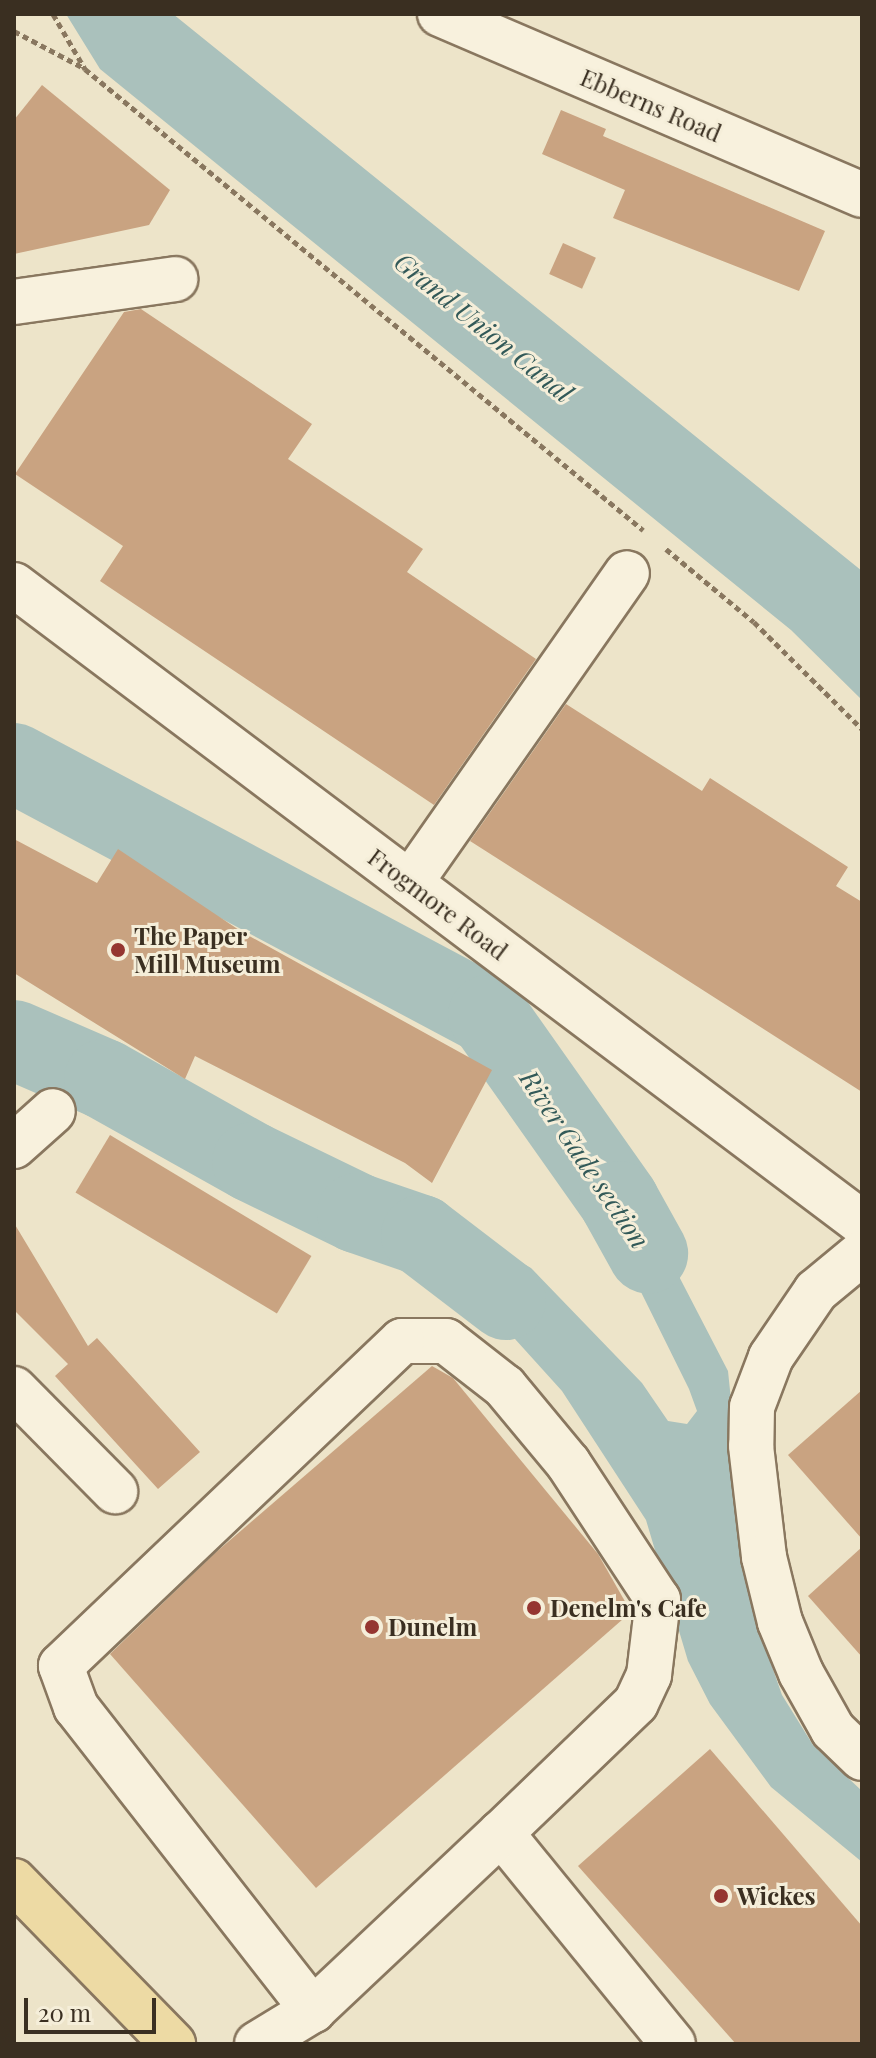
<!DOCTYPE html>
<style>
body{margin:0}
#map{position:relative;width:876px;height:2058px;overflow:hidden;background:#ede4c9;font-family:"Playfair Display",serif}
div>[style]{position:absolute}
.water>*{inset:0;background:#aac1bc}
.river>*{height:80px;margin:-40px;padding:0 40px;transform-origin:40px;border-radius:40px;background:#aac1bc}
.building>*{inset:0;background:#c9a381;transform-origin:0 0}
.path>*{height:5px;margin-top:-2.5px;transform-origin:0;background:repeating-linear-gradient(90deg,#89775f 0 6px,transparent 0 10px)}
.roads{filter:drop-shadow(2px 0 #89775f) drop-shadow(-2px 0 #89775f) drop-shadow(0 2px #89775f) drop-shadow(0 -2px #89775f)}
.minor>*{height:44px;margin:-22px;padding:0 22px;transform-origin:22px;border-radius:22px;background:#f8f1dd}
.major>*{height:44px;margin:-22px;padding:0 22px;transform-origin:22px;border-radius:22px;background:#eddaa4}
.dots>*{width:22px;height:22px;translate:-50% -50%;box-sizing:border-box;border:4px solid #f5eed9;border-radius:50%}
span{translate:-50% -50%;white-space:nowrap;text-align:center;line-height:1.15;-webkit-text-stroke:6px #f5eed9;paint-order:stroke}
.street-label{font-size:24px;color:#3a2f21}
.poi-label{font-size:24px;color:#3a2f21;font-weight:700}
.left{translate:0 -50%;text-align:left}
.water-label{font-size:26px;color:#325958;font-style:italic}
.frame{position:absolute;inset:0;border:16px solid #3a2f21;pointer-events:none}
.scale{position:absolute;left:24px;top:1998px;width:132px;height:36px;box-sizing:border-box;border:4px solid #3a2f21;border-top:0;padding-left:10px;font-size:24px;line-height:28px;white-space:nowrap;color:#3a2f21;-webkit-text-stroke:6px #f5eed9;paint-order:stroke}
</style>
<div id="map">
<div class="water">
<div style="clip-path:polygon(66px 14px,173px 14px,862px 571px,862px 700px,791px 630px,100px 69px)"></div>
<div style="clip-path:polygon(567px 1102px,627px 1176px,728px 1371px,753px 1612px,782px 1695px,813px 1745px,862px 1791px,862px 1862px,771px 1787px,710px 1704px,688px 1661px,646px 1520px,562px 1391px,421px 1235px,461px 1229px,531px 1268px,642px 1383px,668px 1421px,687px 1424px,697px 1411px,689px 1389px,641px 1292px)"></div>
</div>
<div class="river">
<div style="left:14px;top:763px;width:537px;rotate:28deg"></div>
<div style="left:488px;top:1015px;width:228px;rotate:54.8deg"></div>
<div style="left:619px;top:1201px;width:60px;rotate:60.9deg"></div>
<div style="left:14px;top:1040px;width:98px;rotate:23.4deg"></div>
<div style="left:104px;top:1079px;width:170px;rotate:29.3deg"></div>
<div style="left:252px;top:1162px;width:117px;rotate:25.9deg"></div>
<div style="left:357px;top:1213px;width:68px;rotate:19deg"></div>
<div style="left:421px;top:1235px;width:107px;rotate:37.4deg"></div>
</div>
<div class="building">
<div style="clip-path:polygon(42px 85px,170px 190px,149px 225px,14px 254px,14px 120px)"></div>
<div style="clip-path:polygon(561px 110px,606px 129px,603px 136px,825px 231px,799px 291px,613px 218px,625px 190px,542px 154px)"></div>
<div style="left:563px;top:243px;width:36px;height:34px;rotate:24deg"></div>
<div style="clip-path:polygon(141px 309px,312px 424px,288px 459px,423px 549px,407px 572px,536px 659px,434px 805px,100px 581px,123px 546px,15px 474px,124px 312px)"></div>
<div style="clip-path:polygon(566px 704px,702px 791px,710px 778px,848px 867px,836px 886px,862px 902px,862px 1092px,470px 841px)"></div>
<div style="clip-path:polygon(14px 839px,97px 883px,118px 849px,242px 932px,492px 1070px,432px 1183px,405px 1163px,195px 1056px,185px 1079px,14px 973px)"></div>
<div style="left:110px;top:1135px;width:235px;height:67px;rotate:31deg"></div>
<div style="clip-path:polygon(14px 1223px,88px 1346px,97px 1338px,200px 1452px,158px 1489px,55px 1376px,68px 1364px,14px 1310px)"></div>
<div style="clip-path:polygon(432px 1366px,453px 1378px,598px 1554px,631px 1612px,316px 1888px,110px 1654px,214px 1554px)"></div>
<div style="clip-path:polygon(862px 1390px,862px 1539px,788px 1455px)"></div>
<div style="clip-path:polygon(862px 1547px,862px 1657px,808px 1596px)"></div>
<div style="clip-path:polygon(710px 1749px,862px 1926px,862px 2044px,736px 2044px,578px 1866px)"></div>
</div>
<div class="path">
<div style="left:53px;top:14px;width:64px;rotate:59.8deg"></div>
<div style="left:85px;top:69px;width:724px;rotate:39.56deg"></div>
<div style="left:14px;top:31px;width:79px;rotate:27.9deg"></div>
<div style="left:666px;top:549px;width:114px;rotate:39.7deg"></div>
<div style="left:754px;top:622px;width:152px;rotate:44.7deg"></div>
</div>
<div class="roads">
<div class="minor">
<div style="left:440px;top:14px;width:459px;rotate:23.2deg"></div>
<div style="left:14px;top:302px;width:163px;rotate:-8.1deg"></div>
<div style="left:14px;top:585px;width:1061px;rotate:36.96deg"></div>
<div style="left:410px;top:883px;width:378px;rotate:-55deg"></div>
<div style="left:14px;top:1146px;width:52px;rotate:-41.9deg"></div>
<div style="left:862px;top:1253px;width:60px;rotate:140.4deg"></div>
<div style="left:816px;top:1291px;width:80px;rotate:124.3deg"></div>
<div style="left:771px;top:1357px;width:53px;rotate:110.8deg"></div>
<div style="left:752px;top:1407px;width:39px;rotate:91deg"></div>
<div style="left:751px;top:1446px;width:112px;rotate:83.3deg"></div>
<div style="left:764px;top:1557px;width:67px;rotate:76.2deg"></div>
<div style="left:780px;top:1622px;width:55px;rotate:67.6deg"></div>
<div style="left:801px;top:1673px;width:65px;rotate:60.7deg"></div>
<div style="left:833px;top:1730px;width:40px;rotate:44deg"></div>
<div style="left:14px;top:1389px;width:144px;rotate:45.3deg"></div>
<div style="left:501px;top:1833px;width:272px;rotate:50.8deg"></div>
<div style="left:257px;top:2044px;width:66px;rotate:-31.3deg"></div>
<div style="left:313px;top:2010px;width:258px;rotate:-43.3deg"></div>
<div style="left:501px;top:1833px;width:187px;rotate:-43.9deg"></div>
<div style="left:636px;top:1703px;width:31px;rotate:-65deg"></div>
<div style="left:649px;top:1675px;width:76px;rotate:-83.2deg"></div>
<div style="left:658px;top:1600px;width:164px;rotate:-123.3deg"></div>
<div style="left:568px;top:1463px;width:99px;rotate:-129.7deg"></div>
<div style="left:505px;top:1387px;width:75px;rotate:-142.1deg"></div>
<div style="left:446px;top:1341px;width:44px;rotate:180deg"></div>
<div style="left:402px;top:1341px;width:471px;rotate:136.4deg"></div>
<div style="left:61px;top:1666px;width:44px;rotate:69.9deg"></div>
<div style="left:76px;top:1707px;width:385px;rotate:52deg"></div>
</div>
<div class="major">
<div style="left:14px;top:1881px;width:228px;rotate:45.7deg"></div>
</div>
</div>
<div class="dots">
<div style="left:118px;top:950px;background:#953631"></div>
<div style="left:534px;top:1608px;background:#953631"></div>
<div style="left:372px;top:1627px;background:#953631"></div>
<div style="left:721px;top:1896px;background:#953631"></div>
</div>
<div class="street-label">
<span style="left:651px;top:105px;rotate:23deg">Ebberns Road</span>
<span style="left:438px;top:904px;rotate:37deg">Frogmore Road</span>
</div>
<div class="poi-label">
<span class="left" style="left:134px;top:950px">The Paper<br>Mill Museum</span>
<span class="left" style="left:550px;top:1608px">Denelm's Cafe</span>
<span class="left" style="left:388px;top:1627px">Dunelm</span>
<span class="left" style="left:737px;top:1896px">Wickes</span>
</div>
<div class="water-label">
<span style="left:484px;top:327px;rotate:39deg">Grand Union Canal</span>
<span style="left:585px;top:1159px;rotate:56deg">River Gade section</span>
</div>
<div class="frame"></div>
<div class="scale">20 m</div>
</div>
